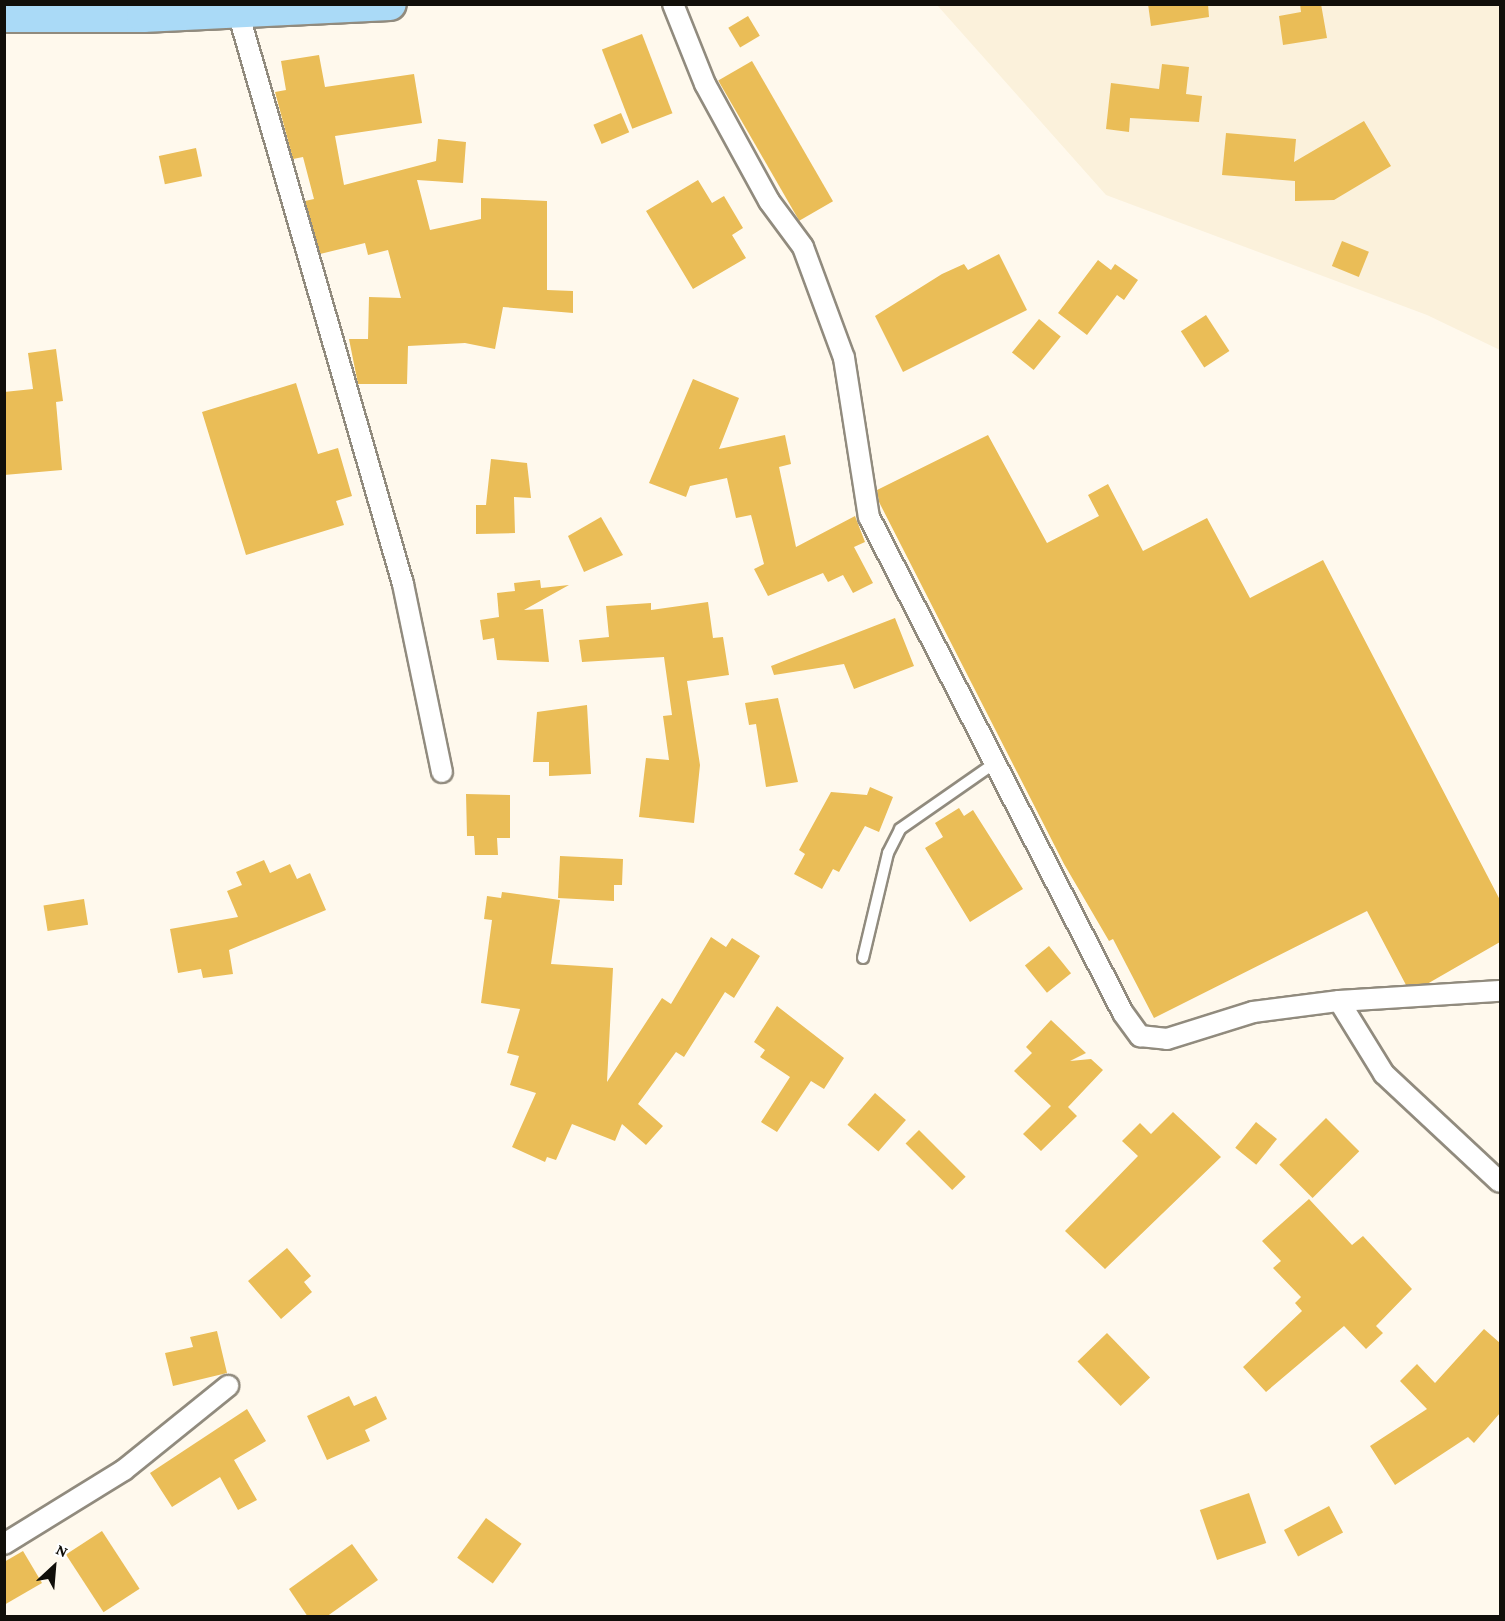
<!DOCTYPE html>
<style>
body{margin:0}
#map{position:relative;width:1505px;height:1621px;overflow:hidden;background:#fff9ed;font-family:"Crimson Pro",serif}
div>[style]{position:absolute}
.built>*{inset:0;background:#fbf1db}
.building>*{inset:0;background:#eabd57;transform-origin:0 0}
.roads{filter:drop-shadow(2px 0 #918b7e) drop-shadow(-2px 0 #918b7e) drop-shadow(0 2px #918b7e) drop-shadow(0 -2px #918b7e)}
.lane>*{height:10px;margin:-5px;padding:0 5px;transform-origin:5px;border-radius:5px;background:#fff}
.street>*{height:20px;margin:-10px;padding:0 10px;transform-origin:10px;border-radius:10px;background:#fff}
.primary>*{height:32px;margin:-16px;padding:0 16px;transform-origin:16px;border-radius:16px;background:#aadaf7}
span{translate:-50% -50%;white-space:nowrap;text-align:center;line-height:1.15;-webkit-text-stroke:4.5px #fff;paint-order:stroke}
.frame{position:absolute;inset:0;border:6px solid #110f0a;pointer-events:none}
.north{position:absolute;left:24px;top:1537px;width:60px;height:60px;-webkit-text-stroke:4px #fff;paint-order:stroke;rotate:26deg;font-size:16px;font-weight:700;line-height:24px;text-align:center;color:#110f0a}
.north::after{content:'';display:block;margin:auto;width:21px;height:27px;background:#110f0a;clip-path:polygon(50% 0,100% 100%,50% 72%,0 100%)}
</style>
<div id="map">
<div class="built">
<div style="clip-path:polygon(937px 5px,1500px 5px,1500px 350px,1427px 315px,1106px 195px)"></div>
</div>
<div class="building">
<div style="clip-path:polygon(1148px 4px,1208px 4px,1209px 17px,1151px 26px)"></div>
<div style="clip-path:polygon(1300px 4px,1321px 4px,1327px 38px,1283px 45px,1279px 16px,1301px 12px)"></div>
<div style="left:748px;top:16px;width:23px;height:23px;rotate:59deg"></div>
<div style="left:642px;top:34px;width:85px;height:43px;rotate:69deg"></div>
<div style="clip-path:polygon(319px 55px,325px 87px,414px 74px,422px 123px,335px 136px,344px 185px,436px 161px,438px 139px,466px 142px,463px 183px,417px 180px,430px 230px,481px 219px,481px 198px,547px 201px,547px 290px,573px 291px,573px 313px,503px 307px,495px 349px,465px 343px,408px 346px,407px 384px,358px 384px,349px 339px,368px 339px,369px 297px,401px 298px,388px 250px,368px 255px,365px 243px,320px 254px,305px 201px,314px 199px,303px 157px,293px 159px,275px 92px,286px 90px,281px 61px)"></div>
<div style="left:752px;top:61px;width:162px;height:39px;rotate:60deg"></div>
<div style="clip-path:polygon(1162px 64px,1189px 67px,1186px 94px,1202px 96px,1199px 122px,1130px 118px,1129px 132px,1106px 129px,1111px 83px,1159px 89px)"></div>
<div style="left:621px;top:113px;width:21px;height:30px;rotate:67deg"></div>
<div style="clip-path:polygon(1364px 121px,1391px 166px,1334px 200px,1295px 201px,1295px 181px,1222px 175px,1226px 133px,1296px 139px,1294px 162px)"></div>
<div style="left:196px;top:148px;width:29px;height:38px;rotate:78deg"></div>
<div style="clip-path:polygon(698px 180px,712px 203px,724px 196px,743px 228px,732px 235px,746px 258px,693px 289px,646px 211px)"></div>
<div style="left:1342px;top:241px;width:29px;height:27px;rotate:22deg"></div>
<div style="clip-path:polygon(999px 254px,1027px 310px,903px 372px,875px 316px,942px 274px,964px 264px,968px 270px)"></div>
<div style="clip-path:polygon(1098px 260px,1111px 270px,1115px 264px,1138px 280px,1124px 300px,1117px 295px,1087px 335px,1058px 313px)"></div>
<div style="left:1206px;top:315px;width:43px;height:30px;rotate:57deg"></div>
<div style="left:1039px;top:319px;width:28px;height:43px;rotate:39deg"></div>
<div style="clip-path:polygon(56px 349px,63px 401px,56px 402px,62px 470px,4px 475px,4px 392px,33px 389px,28px 353px)"></div>
<div style="clip-path:polygon(693px 379px,739px 398px,719px 449px,785px 435px,791px 464px,779px 467px,796px 547px,855px 516px,865px 542px,854px 547px,873px 583px,853px 593px,843px 575px,828px 582px,823px 573px,768px 596px,754px 569px,764px 564px,751px 515px,736px 518px,727px 478px,690px 486px,686px 497px,649px 483px)"></div>
<div style="clip-path:polygon(296px 383px,318px 454px,338px 448px,352px 496px,336px 501px,344px 525px,246px 555px,202px 412px)"></div>
<div style="clip-path:polygon(988px 435px,1047px 543px,1099px 516px,1088px 495px,1108px 484px,1143px 551px,1207px 518px,1250px 598px,1323px 560px,1500px 900px,1500px 942px,1427px 984px,1406px 985px,1367px 911px,1154px 1018px,1113px 939px,1109px 941px,1064px 864px,879px 502px,877px 490px)"></div>
<div style="clip-path:polygon(491px 459px,527px 463px,531px 498px,514px 497px,515px 533px,476px 534px,476px 505px,486px 505px)"></div>
<div style="clip-path:polygon(601px 517px,623px 555px,584px 572px,568px 536px)"></div>
<div style="clip-path:polygon(540px 580px,541px 588px,569px 585px,524px 610px,543px 609px,549px 662px,497px 660px,494px 638px,483px 640px,480px 620px,499px 617px,497px 593px,515px 591px,514px 583px)"></div>
<div style="clip-path:polygon(708px 602px,713px 638px,723px 637px,729px 675px,687px 681px,700px 765px,694px 823px,639px 817px,646px 758px,669px 760px,663px 716px,672px 715px,664px 657px,582px 662px,579px 640px,609px 637px,606px 606px,651px 603px,651px 610px)"></div>
<div style="clip-path:polygon(895px 618px,914px 666px,854px 689px,844px 664px,774px 675px,771px 666px)"></div>
<div style="clip-path:polygon(778px 698px,798px 782px,766px 787px,756px 724px,749px 725px,745px 703px)"></div>
<div style="clip-path:polygon(587px 705px,591px 774px,549px 776px,549px 762px,533px 762px,537px 712px)"></div>
<div style="clip-path:polygon(870px 787px,893px 797px,879px 832px,865px 826px,839px 872px,833px 869px,822px 889px,794px 874px,805px 854px,799px 850px,831px 792px,867px 795px)"></div>
<div style="clip-path:polygon(466px 794px,510px 795px,510px 838px,497px 838px,498px 855px,475px 855px,474px 836px,467px 836px)"></div>
<div style="clip-path:polygon(959px 808px,964px 816px,973px 810px,1023px 889px,970px 922px,925px 848px,943px 837px,935px 823px)"></div>
<div style="clip-path:polygon(560px 856px,623px 859px,622px 885px,614px 885px,614px 901px,558px 898px)"></div>
<div style="clip-path:polygon(264px 860px,270px 873px,290px 864px,297px 879px,310px 873px,326px 910px,229px 950px,233px 974px,203px 978px,201px 969px,178px 973px,170px 929px,238px 917px,227px 891px,242px 885px,236px 872px)"></div>
<div style="clip-path:polygon(502px 892px,560px 900px,551px 964px,613px 968px,607px 1082px,662px 998px,671px 1004px,711px 937px,726px 947px,732px 938px,760px 956px,734px 998px,725px 992px,684px 1057px,676px 1052px,638px 1104px,663px 1126px,646px 1145px,622px 1124px,615px 1141px,572px 1124px,556px 1160px,547px 1157px,545px 1162px,512px 1147px,536px 1093px,510px 1085px,519px 1056px,507px 1053px,520px 1009px,481px 1003px,492px 920px,484px 919px,487px 896px,501px 898px)"></div>
<div style="left:84px;top:899px;width:26px;height:41px;rotate:81deg"></div>
<div style="left:1049px;top:946px;width:35px;height:31px;rotate:51deg"></div>
<div style="clip-path:polygon(777px 1006px,844px 1058px,824px 1089px,811px 1081px,777px 1132px,761px 1122px,790px 1077px,760px 1057px,765px 1050px,754px 1042px)"></div>
<div style="clip-path:polygon(1051px 1020px,1086px 1053px,1070px 1061px,1091px 1059px,1103px 1070px,1068px 1107px,1077px 1116px,1041px 1151px,1023px 1134px,1051px 1106px,1014px 1071px,1032px 1053px,1026px 1047px)"></div>
<div style="left:875px;top:1093px;width:41px;height:42px;rotate:41deg"></div>
<div style="clip-path:polygon(1173px 1112px,1221px 1157px,1105px 1269px,1065px 1231px,1138px 1156px,1122px 1141px,1140px 1123px,1151px 1134px)"></div>
<div style="left:1326px;top:1118px;width:47px;height:66px;rotate:45deg"></div>
<div style="left:1256px;top:1122px;width:27px;height:33px;rotate:39deg"></div>
<div style="left:919px;top:1130px;width:66px;height:19px;rotate:45deg"></div>
<div style="clip-path:polygon(1309px 1199px,1352px 1245px,1363px 1236px,1412px 1289px,1376px 1326px,1383px 1333px,1366px 1349px,1344px 1326px,1266px 1392px,1243px 1367px,1302px 1311px,1295px 1303px,1301px 1297px,1273px 1268px,1281px 1261px,1262px 1241px)"></div>
<div style="clip-path:polygon(287px 1248px,311px 1276px,304px 1282px,312px 1292px,281px 1319px,248px 1281px)"></div>
<div style="clip-path:polygon(1484px 1329px,1500px 1343px,1500px 1413px,1474px 1443px,1468px 1437px,1395px 1485px,1370px 1446px,1427px 1409px,1400px 1381px,1417px 1364px,1435px 1383px)"></div>
<div style="clip-path:polygon(217px 1331px,227px 1373px,173px 1386px,165px 1353px,193px 1347px,190px 1337px)"></div>
<div style="left:1107px;top:1333px;width:62px;height:41px;rotate:46deg"></div>
<div style="clip-path:polygon(349px 1396px,354px 1406px,376px 1396px,387px 1419px,365px 1430px,370px 1441px,327px 1460px,307px 1416px)"></div>
<div style="clip-path:polygon(247px 1409px,266px 1441px,234px 1460px,257px 1500px,238px 1510px,220px 1477px,172px 1507px,150px 1473px)"></div>
<div style="left:1249px;top:1493px;width:53px;height:52px;rotate:71deg"></div>
<div style="left:1329px;top:1506px;width:30px;height:51px;rotate:62deg"></div>
<div style="left:486px;top:1518px;width:44px;height:49px;rotate:36deg"></div>
<div style="left:102px;top:1531px;width:69px;height:43px;rotate:57deg"></div>
<div style="clip-path:polygon(352px 1544px,378px 1580px,326px 1617px,308px 1617px,289px 1589px)"></div>
<div style="clip-path:polygon(23px 1551px,42px 1583px,4px 1605px,4px 1562px)"></div>
</div>
<div class="roads">
<div class="lane">
<div style="left:863px;top:958px;width:108px;rotate:-76.6deg"></div>
<div style="left:888px;top:853px;width:27px;rotate:-63deg"></div>
<div style="left:900px;top:829px;width:116px;rotate:-34.8deg"></div>
</div>
<div class="street">
<div style="left:673px;top:4px;width:86px;rotate:68.2deg"></div>
<div style="left:705px;top:84px;width:133px;rotate:61.3deg"></div>
<div style="left:769px;top:201px;width:57px;rotate:53.5deg"></div>
<div style="left:803px;top:247px;width:118px;rotate:69.7deg"></div>
<div style="left:844px;top:358px;width:161px;rotate:81.1deg"></div>
<div style="left:869px;top:517px;width:557px;rotate:62.88deg"></div>
<div style="left:1123px;top:1013px;width:29px;rotate:54deg"></div>
<div style="left:1140px;top:1036px;width:27px;rotate:6deg"></div>
<div style="left:1167px;top:1039px;width:90px;rotate:-17.4deg"></div>
<div style="left:1253px;top:1012px;width:87px;rotate:-7.3deg"></div>
<div style="left:1339px;top:1001px;width:161px;rotate:-3.6deg"></div>
<div style="left:238px;top:12px;width:595px;rotate:73.91deg"></div>
<div style="left:403px;top:584px;width:192px;rotate:78.3deg"></div>
<div style="left:1339px;top:1001px;width:86px;rotate:58.3deg"></div>
<div style="left:1384px;top:1074px;width:158px;rotate:43deg"></div>
<div style="left:4px;top:1544px;width:141px;rotate:-31.7deg"></div>
<div style="left:124px;top:1470px;width:134px;rotate:-38.9deg"></div>
</div>
<div class="primary">
<div style="left:4px;top:16px;width:139px"></div>
<div style="left:143px;top:16px;width:247px;rotate:-2.8deg"></div>
</div>
</div>
<div class="frame"></div>
<div class="north">N</div>
</div>
